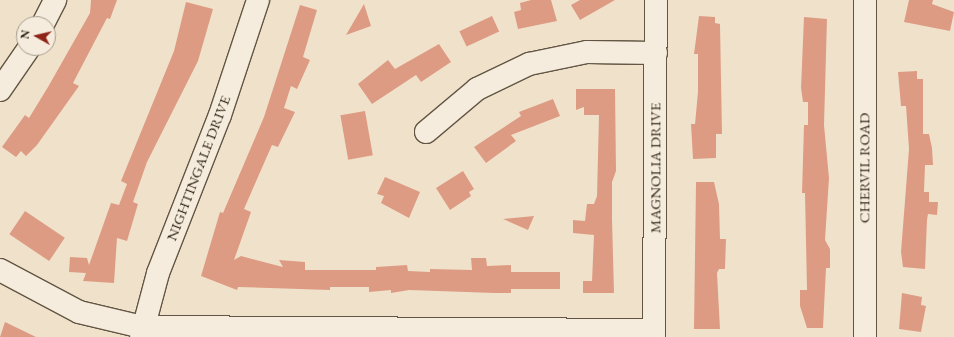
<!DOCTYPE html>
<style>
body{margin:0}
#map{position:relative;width:954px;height:337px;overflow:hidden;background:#f0e2ca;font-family:"EB Garamond",serif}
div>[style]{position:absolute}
.building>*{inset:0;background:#de9b84;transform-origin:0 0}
.roads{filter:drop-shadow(1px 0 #625543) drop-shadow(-1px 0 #625543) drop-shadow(0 1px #625543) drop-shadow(0 -1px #625543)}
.minor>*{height:22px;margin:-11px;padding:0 11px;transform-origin:11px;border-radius:11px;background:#f5ecdd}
span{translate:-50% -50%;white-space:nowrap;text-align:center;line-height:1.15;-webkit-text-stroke:4px #f5ecdd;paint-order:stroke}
.street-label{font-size:15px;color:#322616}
.north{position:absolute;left:16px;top:16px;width:40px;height:40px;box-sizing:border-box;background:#f5ecdd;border:1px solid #a79d8d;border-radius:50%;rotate:278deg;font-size:11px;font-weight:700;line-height:16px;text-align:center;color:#322616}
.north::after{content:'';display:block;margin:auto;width:14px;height:18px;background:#8f2418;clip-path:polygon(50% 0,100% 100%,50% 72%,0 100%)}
</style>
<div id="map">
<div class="building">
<div style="clip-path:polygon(91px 0,117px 0,110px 19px,107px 18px,73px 83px,79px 86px,37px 145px,26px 156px,21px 151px,16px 157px,2px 147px,25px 115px,29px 118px,48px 87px,90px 13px)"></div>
<div style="clip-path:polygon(531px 0,551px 0,557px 21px,518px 29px,514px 12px,521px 10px,520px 3px)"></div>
<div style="clip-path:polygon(580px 0,615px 0,580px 20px,571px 5px)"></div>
<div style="clip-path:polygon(909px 0,933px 0,932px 4px,954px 12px,950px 31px,904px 22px)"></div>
<div style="clip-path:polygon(186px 2px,213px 9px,198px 61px,147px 162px,133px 202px,138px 204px,127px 241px,117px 238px,114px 283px,83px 281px,86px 273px,69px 272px,70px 257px,87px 258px,89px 265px,111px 203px,119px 205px,127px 184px,121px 181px,174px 51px)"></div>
<div style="clip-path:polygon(364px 4px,371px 26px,346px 35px)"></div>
<div style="clip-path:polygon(300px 5px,317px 10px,303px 57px,310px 60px,297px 89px,291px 86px,284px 108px,295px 112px,278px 147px,272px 145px,254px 186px,244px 209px,251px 212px,234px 260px,241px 256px,283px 267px,279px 260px,305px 262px,305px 270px,376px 270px,376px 267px,407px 265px,408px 271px,430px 272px,430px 269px,472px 270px,471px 258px,486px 258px,487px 266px,511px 265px,511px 272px,560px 272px,560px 289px,511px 289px,511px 293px,494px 293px,409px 290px,391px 293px,391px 290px,369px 292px,369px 287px,330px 287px,330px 290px,238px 287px,237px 290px,201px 276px,220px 212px,223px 213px,264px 117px)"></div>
<div style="left:492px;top:16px;width:17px;height:36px;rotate:65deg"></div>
<div style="clip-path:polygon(699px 16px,715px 17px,715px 23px,720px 24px,722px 134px,716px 134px,716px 158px,693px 159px,691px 124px,695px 124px,698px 92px,698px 54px,694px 54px)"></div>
<div style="clip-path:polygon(804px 17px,827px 19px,824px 125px,829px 178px,825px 240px,830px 249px,830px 268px,826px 268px,823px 328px,807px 328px,800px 306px,800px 290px,807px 290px,805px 193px,802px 193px,804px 125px,808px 125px,808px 102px,803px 102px,801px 88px)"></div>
<div style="clip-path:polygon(439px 44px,451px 62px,421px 82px,416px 75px,372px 104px,358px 84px,388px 60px,395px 69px)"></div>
<div style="clip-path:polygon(917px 71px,917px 79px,923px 79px,923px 134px,929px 134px,932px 148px,933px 165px,925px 165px,924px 192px,929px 192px,929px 202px,938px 202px,937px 215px,928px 214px,927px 220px,925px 269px,903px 267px,901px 252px,909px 149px,906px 106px,901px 106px,898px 72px)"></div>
<div style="clip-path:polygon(576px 89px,615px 89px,616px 171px,612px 182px,612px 219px,614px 293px,583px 293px,583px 281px,592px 281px,594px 235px,573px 233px,573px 220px,585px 221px,587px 204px,594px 204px,597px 196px,599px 115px,584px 115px,584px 107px,576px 110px)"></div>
<div style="clip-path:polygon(553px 99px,560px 116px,511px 135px,516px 141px,486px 163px,474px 147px,521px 116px,519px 112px)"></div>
<div style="left:365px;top:111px;width:45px;height:25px;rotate:80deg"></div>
<div style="clip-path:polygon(463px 171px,474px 189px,469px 192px,471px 196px,450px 210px,436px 188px)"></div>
<div style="clip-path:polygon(385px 177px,420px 192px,409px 218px,381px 203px,384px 196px,377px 194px)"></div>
<div style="clip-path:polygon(696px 182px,714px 182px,719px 204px,720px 239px,726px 239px,725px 269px,719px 269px,717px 273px,720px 329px,694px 329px)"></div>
<div style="left:25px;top:211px;width:48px;height:28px;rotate:34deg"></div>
<div style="clip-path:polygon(534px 216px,528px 230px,503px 219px)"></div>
<div style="clip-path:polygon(902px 293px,922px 297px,921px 305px,926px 306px,921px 332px,899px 329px)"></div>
<div style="clip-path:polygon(5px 322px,36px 337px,0 337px)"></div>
</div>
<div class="roads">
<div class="minor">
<div style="left:43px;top:24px;width:27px;rotate:-63deg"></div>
<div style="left:0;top:90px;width:51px;rotate:-55.4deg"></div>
<div style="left:426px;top:132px;width:67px;rotate:-40.1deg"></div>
<div style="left:477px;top:89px;width:58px;rotate:-25.7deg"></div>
<div style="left:529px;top:64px;width:59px;rotate:-11.7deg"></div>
<div style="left:587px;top:52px;width:69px;rotate:0.8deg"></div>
<div style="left:0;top:270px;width:89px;rotate:28deg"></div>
<div style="left:79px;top:312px;width:65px;rotate:13.4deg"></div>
<div style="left:142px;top:327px;width:512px;rotate:0.34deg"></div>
<div style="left:141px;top:337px;width:66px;rotate:-75.1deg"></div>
<div style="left:158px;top:273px;width:170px;rotate:-68.6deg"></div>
<div style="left:220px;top:115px;width:121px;rotate:-71.7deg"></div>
<div style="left:654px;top:337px;width:337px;rotate:-89.7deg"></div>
<div style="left:865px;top:337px;width:337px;rotate:-90deg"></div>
</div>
</div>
<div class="street-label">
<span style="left:198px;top:168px;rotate:-69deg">NIGHTINGALE DRIVE</span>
<span style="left:655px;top:168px;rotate:-90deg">MAGNOLIA DRIVE</span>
<span style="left:864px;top:168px;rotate:-90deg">CHERVIL ROAD</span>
</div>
<div class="north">N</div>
</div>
